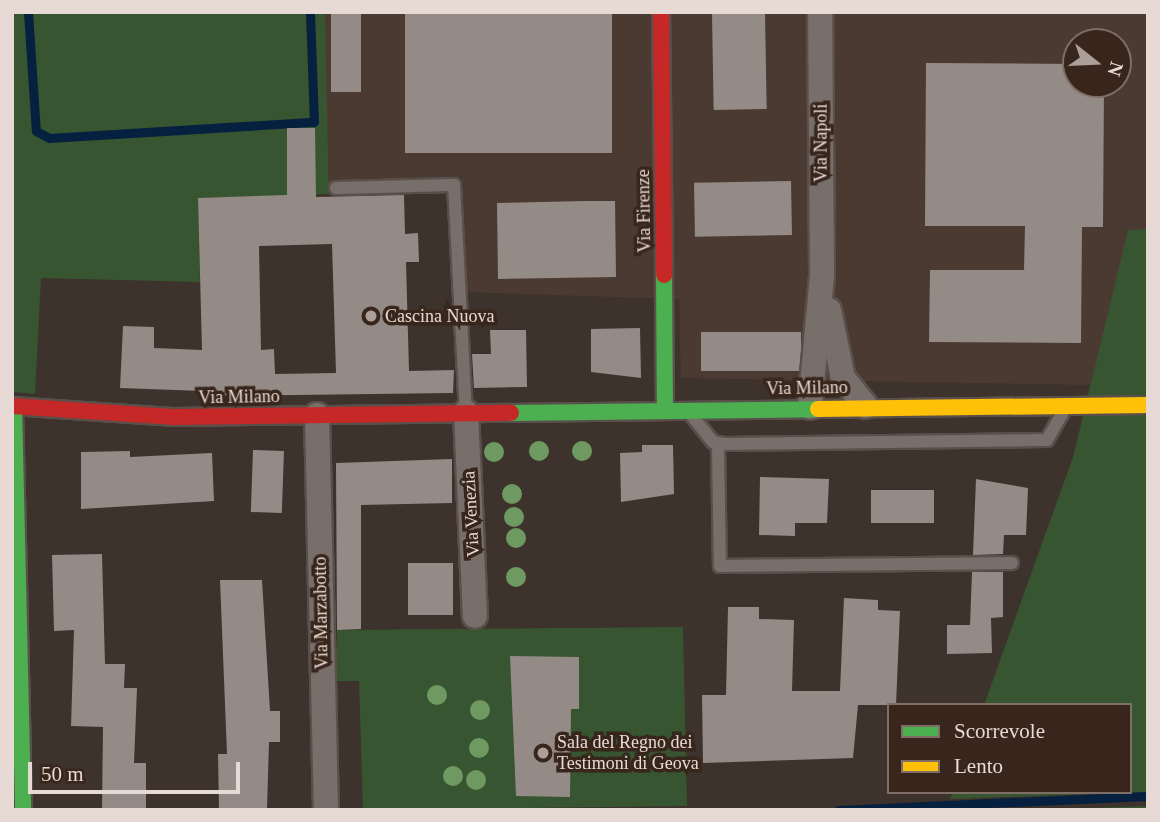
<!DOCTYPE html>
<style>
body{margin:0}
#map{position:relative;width:1160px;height:822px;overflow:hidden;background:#3d322c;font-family:Georgia,serif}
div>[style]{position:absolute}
.industrial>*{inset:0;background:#4b3a32}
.green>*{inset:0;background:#375530}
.stream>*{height:9px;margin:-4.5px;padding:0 4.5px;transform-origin:4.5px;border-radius:4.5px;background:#062040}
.building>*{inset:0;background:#958b86;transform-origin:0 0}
.roads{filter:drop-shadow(2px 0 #5a504b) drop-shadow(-2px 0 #5a504b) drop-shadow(0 2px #5a504b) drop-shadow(0 -2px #5a504b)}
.lane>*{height:12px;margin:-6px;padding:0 6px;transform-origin:6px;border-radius:6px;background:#786f6b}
.street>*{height:24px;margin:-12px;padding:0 12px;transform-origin:12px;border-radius:12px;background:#786f6b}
.fast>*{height:16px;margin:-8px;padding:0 8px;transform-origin:8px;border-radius:8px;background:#4caf50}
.slow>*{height:16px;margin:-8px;padding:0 8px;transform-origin:8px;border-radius:8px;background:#ffc107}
.jam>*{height:16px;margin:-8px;padding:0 8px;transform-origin:8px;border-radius:8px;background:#c62828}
.trees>*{width:20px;height:20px;margin:-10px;border-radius:50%;background:#6e9960}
.dots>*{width:19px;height:19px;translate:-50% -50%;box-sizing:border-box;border:4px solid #38261c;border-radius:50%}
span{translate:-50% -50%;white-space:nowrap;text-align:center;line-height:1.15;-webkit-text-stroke:7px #38261c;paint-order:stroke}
.street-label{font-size:18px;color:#e7dad4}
.poi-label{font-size:18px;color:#e7dad4}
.left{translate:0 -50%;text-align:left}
.frame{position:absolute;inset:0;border:14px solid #e7dad4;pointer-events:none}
.legend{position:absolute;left:887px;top:703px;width:245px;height:91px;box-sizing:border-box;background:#38261c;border:2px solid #7e6e66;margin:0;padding:9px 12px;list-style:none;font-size:21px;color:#e7dad4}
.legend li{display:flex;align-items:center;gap:14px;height:35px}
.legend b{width:35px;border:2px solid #7e6e66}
.north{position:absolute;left:1062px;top:28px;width:70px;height:70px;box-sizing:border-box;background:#38261c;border:2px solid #7e6e66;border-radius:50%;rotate:108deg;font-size:19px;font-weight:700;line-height:28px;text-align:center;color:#e7dad4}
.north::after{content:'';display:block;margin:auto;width:24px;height:32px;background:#ac9f99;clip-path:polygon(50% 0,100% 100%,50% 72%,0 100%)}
.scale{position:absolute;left:28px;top:762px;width:212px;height:32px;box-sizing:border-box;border:4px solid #e7dad4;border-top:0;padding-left:9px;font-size:21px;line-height:24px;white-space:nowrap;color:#e7dad4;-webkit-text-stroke:5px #38261c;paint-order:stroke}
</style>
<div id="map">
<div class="industrial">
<div style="clip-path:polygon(evenodd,324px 12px,1148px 12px,1148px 229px,1128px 231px,1093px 385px,681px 378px,679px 299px,465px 292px,462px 177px,329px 185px,324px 12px,1076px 42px,1118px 42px,1118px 84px,1076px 84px,1076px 42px)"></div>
</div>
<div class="green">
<div style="clip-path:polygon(12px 12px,325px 12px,329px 194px,198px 198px,200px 282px,41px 278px,35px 394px,12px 392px)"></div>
<div style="clip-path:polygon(1148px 229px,1148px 792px,950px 799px,953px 792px,1130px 792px,1130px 705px,984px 705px,1073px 457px,1128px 230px)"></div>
<div style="clip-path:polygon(683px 627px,687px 806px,363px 810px,359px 681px,337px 681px,337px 630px)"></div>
<div style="clip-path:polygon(1148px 806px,1148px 810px,1032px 810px)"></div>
</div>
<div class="stream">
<div style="left:28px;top:12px;width:119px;rotate:86.2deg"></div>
<div style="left:36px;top:131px;width:15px;rotate:28deg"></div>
<div style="left:49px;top:138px;width:265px;rotate:-3.5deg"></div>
<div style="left:314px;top:122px;width:110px;rotate:-92.1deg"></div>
<div style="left:838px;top:810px;width:310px;rotate:-2.6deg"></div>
</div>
<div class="building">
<div style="left:331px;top:12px;width:30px;height:80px"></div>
<div style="left:405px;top:12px;width:207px;height:141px"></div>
<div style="left:765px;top:13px;width:96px;height:53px;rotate:89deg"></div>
<div style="clip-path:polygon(926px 63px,1076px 64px,1076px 84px,1104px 84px,1103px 227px,1082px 227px,1081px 343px,929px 342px,930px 270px,1024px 270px,1025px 226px,925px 226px)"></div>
<div style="clip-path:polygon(evenodd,287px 128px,315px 128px,316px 197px,404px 195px,405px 234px,418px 233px,419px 262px,406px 262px,409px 371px,454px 370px,453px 393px,203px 396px,203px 391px,120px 388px,123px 326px,154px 327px,154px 348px,202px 350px,198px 198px,287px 195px,287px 128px,332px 244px,336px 373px,275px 374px,274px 349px,261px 350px,259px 246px,332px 244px)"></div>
<div style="left:791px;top:181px;width:54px;height:97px;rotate:89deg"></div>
<div style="clip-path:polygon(585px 201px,615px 201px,616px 277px,498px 279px,497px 203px)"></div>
<div style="clip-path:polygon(640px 328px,641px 378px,591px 372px,591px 329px)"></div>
<div style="clip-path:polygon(490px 330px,526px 330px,527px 387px,474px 388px,472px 354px,491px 354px)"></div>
<div style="left:701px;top:332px;width:100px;height:39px"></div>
<div style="clip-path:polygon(642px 445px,673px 445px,674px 494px,621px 502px,620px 453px,642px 452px)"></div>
<div style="left:253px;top:450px;width:31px;height:62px;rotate:2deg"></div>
<div style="clip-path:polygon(130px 451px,130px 457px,212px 453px,214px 501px,81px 509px,81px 452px)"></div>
<div style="clip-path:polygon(452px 459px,452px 503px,361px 505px,361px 629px,337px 630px,336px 463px)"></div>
<div style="clip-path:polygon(760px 477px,829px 479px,827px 523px,795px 523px,795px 536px,759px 535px)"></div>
<div style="clip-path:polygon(976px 479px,1028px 488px,1026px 535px,1004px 535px,1003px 554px,973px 555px)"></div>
<div style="left:934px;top:490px;width:33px;height:63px;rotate:90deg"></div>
<div style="clip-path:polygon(102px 554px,105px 664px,125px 664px,124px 688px,137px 688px,134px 763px,146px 763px,146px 810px,102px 810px,103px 727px,71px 726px,74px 630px,54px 631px,52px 555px)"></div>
<div style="left:453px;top:563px;width:52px;height:45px;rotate:90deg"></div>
<div style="clip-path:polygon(972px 572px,1003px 572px,1003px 617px,991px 618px,992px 653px,947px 654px,947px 625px,970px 625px)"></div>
<div style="clip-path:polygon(220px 580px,262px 580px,270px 711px,280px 711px,280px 742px,269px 742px,267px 810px,219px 810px,218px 754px,227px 754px)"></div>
<div style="clip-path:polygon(844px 598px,878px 600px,878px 610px,900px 611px,896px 705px,858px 705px,853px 758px,703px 763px,702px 695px,726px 695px,728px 607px,759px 607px,759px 619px,794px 620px,792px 691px,840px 691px)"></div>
<div style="clip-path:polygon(510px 656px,579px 657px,579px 709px,571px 709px,570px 797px,516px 796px)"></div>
</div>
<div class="roads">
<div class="lane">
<div style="left:336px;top:188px;width:118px;rotate:-1.5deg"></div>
<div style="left:454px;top:185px;width:226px;rotate:87deg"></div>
<div style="left:692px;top:416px;width:33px;rotate:51deg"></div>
<div style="left:713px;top:442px;width:11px;rotate:10deg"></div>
<div style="left:724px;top:444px;width:323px;rotate:-0.7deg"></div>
<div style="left:1047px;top:440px;width:34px;rotate:-60deg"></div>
<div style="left:718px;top:444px;width:122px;rotate:89.1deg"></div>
<div style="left:720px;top:566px;width:292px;rotate:-0.6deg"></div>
</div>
<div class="street">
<div style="left:829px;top:310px;width:69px;rotate:78.4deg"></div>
<div style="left:843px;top:378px;width:36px;rotate:51deg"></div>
<div style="left:810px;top:407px;width:133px;rotate:-84.8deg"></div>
<div style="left:822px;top:275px;width:263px;rotate:-90.4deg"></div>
<div style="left:466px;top:412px;width:204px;rotate:87.5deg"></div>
<div style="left:317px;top:415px;width:395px;rotate:88.7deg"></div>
</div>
<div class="fast">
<div style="left:664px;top:275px;width:134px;rotate:89.6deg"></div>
<div style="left:14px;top:406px;width:404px;rotate:88.7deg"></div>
<div style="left:511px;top:413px;width:307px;rotate:-0.7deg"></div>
</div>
<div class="slow">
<div style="left:818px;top:409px;width:330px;rotate:-0.7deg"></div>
</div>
<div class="jam">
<div style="left:661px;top:12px;width:263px;rotate:89.3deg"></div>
<div style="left:12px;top:406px;width:160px;rotate:3.9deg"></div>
<div style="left:172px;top:417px;width:339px;rotate:-0.7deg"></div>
</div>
</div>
<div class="trees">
<div style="left:539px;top:451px"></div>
<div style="left:582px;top:451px"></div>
<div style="left:494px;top:452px"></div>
<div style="left:512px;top:494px"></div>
<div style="left:514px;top:517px"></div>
<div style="left:516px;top:538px"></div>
<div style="left:516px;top:577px"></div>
<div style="left:437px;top:695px"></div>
<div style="left:480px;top:710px"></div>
<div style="left:479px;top:748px"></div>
<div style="left:453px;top:776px"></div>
<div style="left:476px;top:780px"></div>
</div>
<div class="dots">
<div style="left:371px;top:316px;background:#ac9f99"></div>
<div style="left:543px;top:753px;background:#ac9f99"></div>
</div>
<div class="street-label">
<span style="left:821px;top:143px;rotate:-90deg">Via Napoli</span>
<span style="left:644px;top:211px;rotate:-91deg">Via Firenze</span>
<span style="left:807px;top:388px;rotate:-1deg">Via Milano</span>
<span style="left:239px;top:397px;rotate:-1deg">Via Milano</span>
<span style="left:471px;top:514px;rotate:-93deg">Via Venezia</span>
<span style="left:321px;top:613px;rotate:-91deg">Via Marzabotto</span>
</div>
<div class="poi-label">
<span class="left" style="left:385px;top:316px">Cascina Nuova</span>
<span class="left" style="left:557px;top:753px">Sala del Regno dei<br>Testimoni di Geova</span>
</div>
<div class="frame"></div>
<ul class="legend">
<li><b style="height:9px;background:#4caf50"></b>Scorrevole</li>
<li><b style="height:9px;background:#ffc107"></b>Lento</li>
</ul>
<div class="north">N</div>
<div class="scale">50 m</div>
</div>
